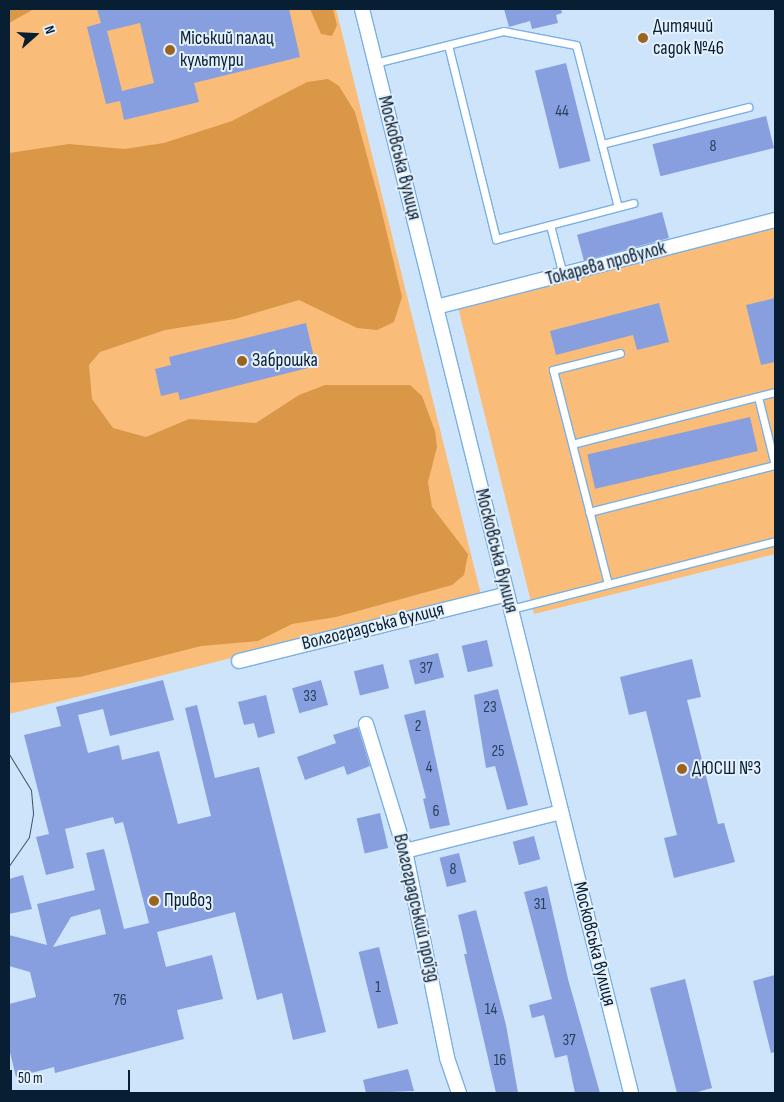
<!DOCTYPE html>
<meta charset="utf-8">
<style>
body{margin:0}
#map{position:relative;width:784px;height:1102px;overflow:hidden;background:#cee4fa;font-family:"Sofia Sans Condensed",sans-serif}
div>[style]{position:absolute}
.green>*{inset:0;background:#f9bc79}
.forest>*{inset:0;background:#da9747}
.building>*{inset:0;background:#879fde;transform-origin:0 0}
.roads{filter:drop-shadow(1px 0 #79b0e5) drop-shadow(-1px 0 #79b0e5) drop-shadow(0 1px #79b0e5) drop-shadow(0 -1px #79b0e5)}
.service>*{height:7px;margin:-3.5px;padding:0 3.5px;transform-origin:3.5px;border-radius:3.5px;background:#fff}
.minor>*{height:14px;margin:-7px;padding:0 7px;transform-origin:7px;border-radius:7px;background:#fff}
.tram>*{height:1px;margin:-0.5px;padding:0 0.5px;transform-origin:0.5px;border-radius:0.5px;background:#3c5267}
.dots>*{width:14px;height:14px;translate:-50% -50%;box-sizing:border-box;border:2px solid #e4f0fb;border-radius:50%}
span{translate:-50% -50%;white-space:nowrap;text-align:center;line-height:1.15;-webkit-text-stroke:4px #e4f0fb;paint-order:stroke}
.number-label{font-size:16px;color:#283e5d}
.number-label span{-webkit-text-stroke-width:0}
.poi-label{font-size:19px;color:#081e32}
.left{translate:0 -50%;text-align:left}
.street-label{font-size:19px;color:#081e32}
.frame{position:absolute;inset:0;border:10px solid #081e32;pointer-events:none}
.north{position:absolute;left:10px;top:10px;width:50px;height:50px;-webkit-text-stroke:4px #e4f0fb;paint-order:stroke;rotate:71deg;font-size:14px;font-weight:700;line-height:20px;text-align:center;color:#081e32}
.north::after{content:'';display:block;margin:auto;width:18px;height:22px;background:#081e32;clip-path:polygon(50% 0,100% 100%,50% 72%,0 100%)}
.scale{position:absolute;left:10px;top:1070px;width:120px;height:22px;box-sizing:border-box;border:2px solid #081e32;border-top:0;padding-left:6px;font-size:15px;line-height:18px;white-space:nowrap;color:#081e32;-webkit-text-stroke:4px #e4f0fb;paint-order:stroke}
</style>
<div id="map">
<div class="green">
<div style="clip-path:polygon(9px 9px,336px 9px,481px 595px,9px 714px)"></div>
<div style="clip-path:polygon(775px 224px,775px 554px,534px 614px,458px 307px)"></div>
</div>
<div class="forest">
<div style="clip-path:polygon(9px 9px,34px 9px,9px 23px)"></div>
<div style="clip-path:polygon(310px 9px,333px 9px,337px 25px,332px 36px,321px 34px)"></div>
<div style="clip-path:polygon(328px 79px,339px 86px,355px 112px,379px 200px,402px 297px,394px 322px,377px 330px,357px 328px,299px 300px,235px 319px,165px 330px,100px 352px,89px 365px,92px 399px,113px 428px,146px 437px,189px 419px,256px 423px,299px 395px,325px 385px,410px 385px,422px 396px,435px 431px,437px 447px,428px 482px,432px 507px,468px 554px,464px 575px,452px 585px,336px 617px,292px 624px,258px 641px,201px 646px,80px 677px,9px 683px,9px 153px,69px 144px,124px 149px,164px 143px,232px 121px,307px 82px)"></div>
</div>
<div class="building">
<div style="clip-path:polygon(evenodd,97px 9px,289px 9px,300px 57px,194px 83px,199px 102px,124px 120px,120px 101px,106px 104px,87px 27px,101px 23px,97px 9px,140px 23px,154px 83px,122px 91px,107px 31px,140px 23px)"></div>
<div style="clip-path:polygon(504px 9px,561px 9px,562px 13px,556px 15px,558px 23px,532px 29px,530px 21px,509px 27px)"></div>
<div style="left:566px;top:63px;width:101px;height:32px;rotate:76deg"></div>
<div style="left:766px;top:116px;width:33px;height:117px;rotate:76deg"></div>
<div style="left:662px;top:212px;width:27px;height:88px;rotate:75deg"></div>
<div style="clip-path:polygon(775px 298px,775px 362px,761px 365px,746px 305px)"></div>
<div style="clip-path:polygon(659px 303px,669px 342px,637px 350px,633px 335px,556px 355px,550px 331px)"></div>
<div style="clip-path:polygon(306px 323px,316px 366px,180px 400px,178px 392px,161px 396px,155px 369px,171px 365px,169px 357px)"></div>
<div style="left:750px;top:417px;width:35px;height:167px;rotate:77deg"></div>
<div style="left:487px;top:640px;width:27px;height:26px;rotate:77deg"></div>
<div style="left:438px;top:653px;width:25px;height:30px;rotate:76deg"></div>
<div style="clip-path:polygon(692px 659px,701px 697px,687px 700px,718px 824px,724px 823px,735px 862px,674px 878px,664px 838px,677px 835px,646px 711px,629px 715px,620px 677px)"></div>
<div style="left:383px;top:664px;width:25px;height:30px;rotate:76deg"></div>
<div style="clip-path:polygon(evenodd,163px 680px,174px 720px,110px 736px,103px 709px,78px 715px,88px 753px,119px 745px,122px 760px,159px 751px,178px 824px,211px 816px,185px 708px,197px 705px,215px 778px,259px 767px,326px 1032px,293px 1040px,282px 993px,257px 1000px,235px 912px,157px 932px,166px 967px,212px 955px,223px 999px,177px 1010px,184px 1039px,55px 1073px,54px 1067px,16px 1077px,9px 1048px,9px 1004px,36px 997px,30px 972px,9px 966px,9px 935px,47px 945px,37px 904px,95px 890px,86px 853px,104px 849px,124px 929px,149px 923px,123px 822px,115px 824px,113px 817px,65px 829px,74px 868px,46px 875px,36px 837px,49px 834px,24px 735px,61px 726px,56px 707px,163px 680px,100px 909px,106px 934px,53px 947px,71px 917px,100px 909px)"></div>
<div style="left:321px;top:680px;width:26px;height:30px;rotate:74deg"></div>
<div style="clip-path:polygon(498px 689px,528px 805px,507px 810px,495px 766px,486px 768px,474px 695px)"></div>
<div style="clip-path:polygon(266px 695px,275px 733px,258px 738px,254px 723px,244px 725px,238px 702px)"></div>
<div style="clip-path:polygon(425px 710px,450px 825px,430px 829px,423px 799px,426px 798px,404px 715px)"></div>
<div style="clip-path:polygon(358px 727px,370px 766px,347px 775px,344px 766px,305px 780px,297px 757px,336px 743px,333px 735px)"></div>
<div style="left:380px;top:813px;width:36px;height:24px;rotate:77deg"></div>
<div style="left:534px;top:836px;width:24px;height:22px;rotate:75deg"></div>
<div style="left:459px;top:853px;width:30px;height:20px;rotate:76deg"></div>
<div style="clip-path:polygon(23px 875px,32px 909px,9px 914px,9px 879px)"></div>
<div style="clip-path:polygon(547px 886px,568px 979px,600px 1093px,575px 1093px,567px 1055px,555px 1058px,544px 1015px,532px 1018px,529px 1005px,552px 999px,524px 892px)"></div>
<div style="clip-path:polygon(476px 910px,506px 1025px,518px 1093px,496px 1093px,464px 954px,467px 954px,458px 915px)"></div>
<div style="left:379px;top:947px;width:79px;height:21px;rotate:76deg"></div>
<div style="clip-path:polygon(775px 975px,775px 1052px,771px 1053px,753px 981px)"></div>
<div style="clip-path:polygon(685px 979px,712px 1088px,694px 1093px,677px 1093px,650px 988px)"></div>
<div style="clip-path:polygon(408px 1069px,414px 1091px,366px 1093px,363px 1080px)"></div>
</div>
<div class="roads">
<div class="service">
<div style="left:448px;top:45px;width:200px;rotate:76.1deg"></div>
<div style="left:496px;top:239px;width:142px;rotate:-14.7deg"></div>
<div style="left:375px;top:63px;width:132px;rotate:-14deg"></div>
<div style="left:503px;top:31px;width:74px;rotate:10.9deg"></div>
<div style="left:576px;top:45px;width:167px;rotate:75.5deg"></div>
<div style="left:602px;top:144px;width:151px;rotate:-14.2deg"></div>
<div style="left:550px;top:225px;width:52px;rotate:75.4deg"></div>
<div style="left:758px;top:397px;width:70px;rotate:76deg"></div>
<div style="left:572px;top:444px;width:210px;rotate:-14.4deg"></div>
<div style="left:589px;top:512px;width:192px;rotate:-14.2deg"></div>
<div style="left:608px;top:584px;width:221px;rotate:-104.4deg"></div>
<div style="left:553px;top:370px;width:69px;rotate:-14.2deg"></div>
<div style="left:511px;top:609px;width:273px;rotate:-14.4deg"></div>
</div>
<div class="minor">
<div style="left:362px;top:9px;width:1117px;rotate:76.06deg"></div>
<div style="left:436px;top:307px;width:350px;rotate:-14.4deg"></div>
<div style="left:239px;top:661px;width:276px;rotate:-14deg"></div>
<div style="left:366px;top:724px;width:133px;rotate:72.9deg"></div>
<div style="left:405px;top:851px;width:211px;rotate:78.5deg"></div>
<div style="left:447px;top:1058px;width:37px;rotate:71deg"></div>
<div style="left:405px;top:851px;width:161px;rotate:-14deg"></div>
</div>
</div>
<div class="tram">
<div style="left:9px;top:754px;width:42px;rotate:58.6deg"></div>
<div style="left:31px;top:790px;width:24px;rotate:85deg"></div>
<div style="left:33px;top:814px;width:23px;rotate:100deg"></div>
<div style="left:29px;top:837px;width:35px;rotate:125deg"></div>
</div>
<div class="dots">
<div style="left:643px;top:38px;background:#9c651f"></div>
<div style="left:170px;top:50px;background:#9c651f"></div>
<div style="left:242px;top:361px;background:#9c651f"></div>
<div style="left:682px;top:769px;background:#9c651f"></div>
<div style="left:154px;top:901px;background:#9c651f"></div>
</div>
<div class="number-label">
<span style="left:562px;top:112px">44</span>
<span style="left:713px;top:147px">8</span>
<span style="left:426px;top:669px">37</span>
<span style="left:310px;top:697px">33</span>
<span style="left:490px;top:708px">23</span>
<span style="left:418px;top:727px">2</span>
<span style="left:498px;top:752px">25</span>
<span style="left:429px;top:768px">4</span>
<span style="left:436px;top:812px">6</span>
<span style="left:453px;top:870px">8</span>
<span style="left:540px;top:905px">31</span>
<span style="left:378px;top:988px">1</span>
<span style="left:120px;top:1001px">76</span>
<span style="left:491px;top:1010px">14</span>
<span style="left:569px;top:1041px">37</span>
<span style="left:500px;top:1061px">16</span>
</div>
<div class="poi-label">
<span class="left" style="left:653px;top:38px">Дитячий<br>садок №46</span>
<span class="left" style="left:180px;top:50px">Міський палац<br>культури</span>
<span class="left" style="left:252px;top:361px">Заброшка</span>
<span class="left" style="left:692px;top:769px">ДЮСШ №3</span>
<span class="left" style="left:164px;top:901px">Привоз</span>
</div>
<div class="street-label">
<span style="left:399px;top:158px;rotate:76deg">Московська вулиця</span>
<span style="left:606px;top:264px;rotate:-15deg">Токарева провулок</span>
<span style="left:496px;top:551px;rotate:76deg">Московська вулиця</span>
<span style="left:373px;top:627px;rotate:-14deg">Волгоградська вулиця</span>
<span style="left:416px;top:908px;rotate:77deg">Волгоградський проїзд</span>
<span style="left:594px;top:944px;rotate:76deg">Московська вулиця</span>
</div>
<div class="frame"></div>
<div class="north">N</div>
<div class="scale">50 m</div>
</div>
